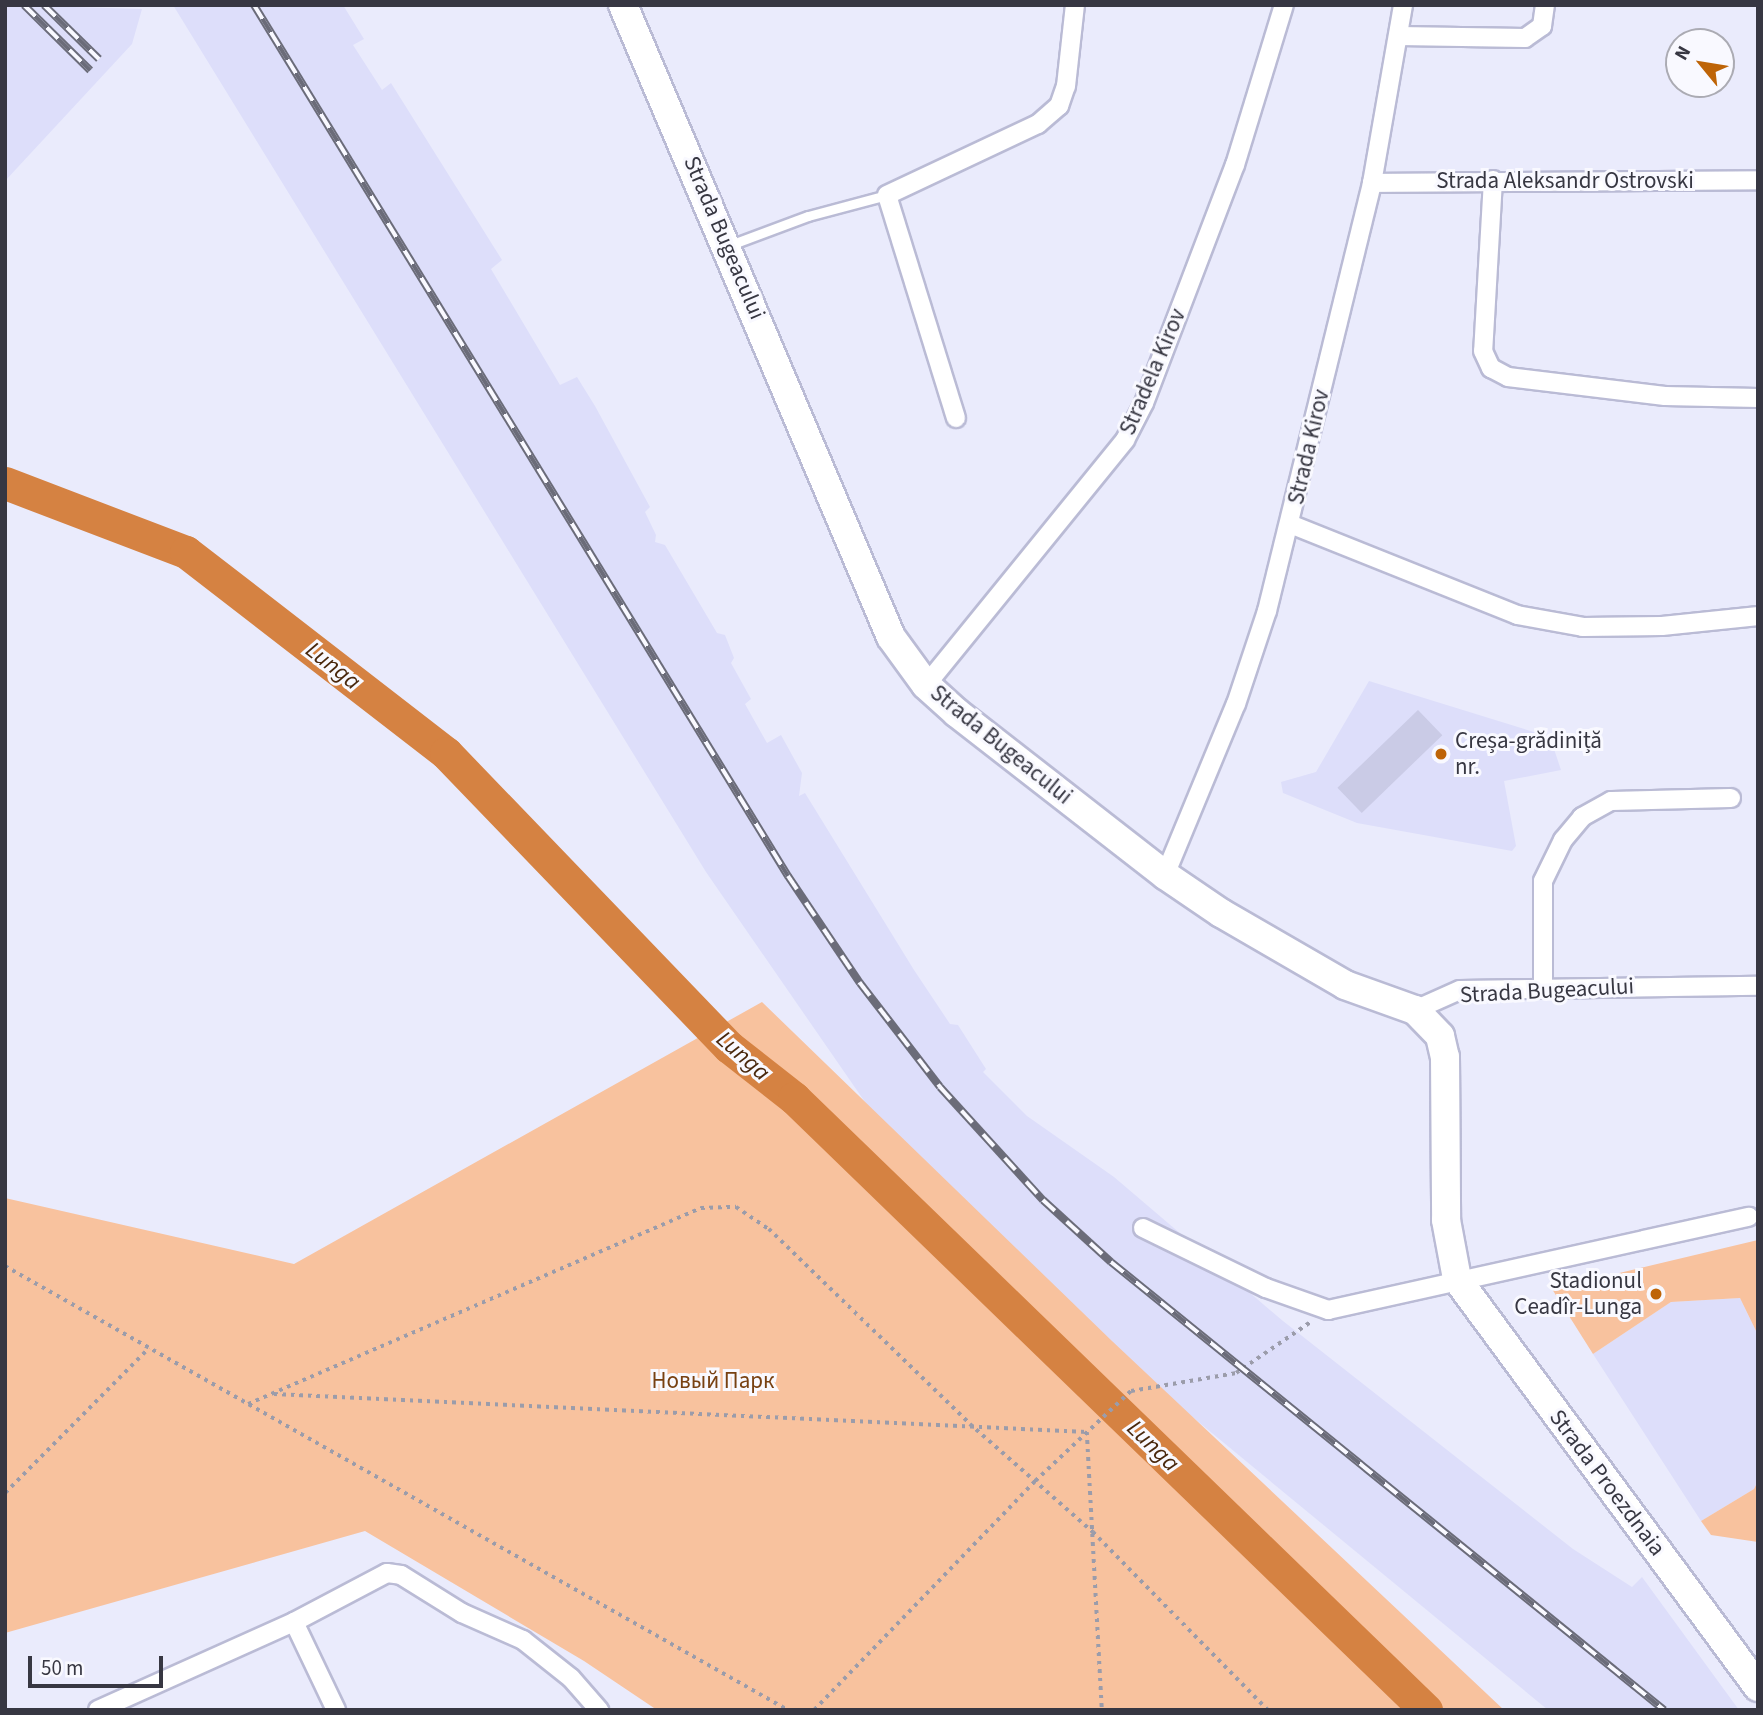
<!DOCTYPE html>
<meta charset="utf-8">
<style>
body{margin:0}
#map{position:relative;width:1763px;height:1715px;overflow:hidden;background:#eaebfc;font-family:"Source Sans 3",sans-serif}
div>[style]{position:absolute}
.built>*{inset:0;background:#dddefa}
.green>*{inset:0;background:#f8c29e}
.river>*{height:33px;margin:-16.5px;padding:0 16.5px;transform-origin:16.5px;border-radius:16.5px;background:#d58242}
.building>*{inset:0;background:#cacbe6;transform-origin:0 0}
.path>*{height:3.5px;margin-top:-1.75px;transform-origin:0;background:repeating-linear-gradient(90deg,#9b9caa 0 3.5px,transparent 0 8.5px)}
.roads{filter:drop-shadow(2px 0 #babbd5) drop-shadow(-2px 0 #babbd5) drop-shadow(0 2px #babbd5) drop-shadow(0 -2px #babbd5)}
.service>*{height:9px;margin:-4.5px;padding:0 4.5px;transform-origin:4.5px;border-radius:4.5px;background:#fff}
.minor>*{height:18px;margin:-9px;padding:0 9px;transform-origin:9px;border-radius:9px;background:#fff}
.primary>*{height:28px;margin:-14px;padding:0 14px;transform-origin:14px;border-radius:14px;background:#fff}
.rail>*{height:8px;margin-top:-4px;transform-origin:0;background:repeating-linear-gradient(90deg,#f9f9ff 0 16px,#6b6c79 0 32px);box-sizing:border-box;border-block:2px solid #6b6c79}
.dots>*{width:19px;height:19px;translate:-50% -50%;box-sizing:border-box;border:4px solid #f9f9ff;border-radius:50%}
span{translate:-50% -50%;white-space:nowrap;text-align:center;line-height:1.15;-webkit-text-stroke:6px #f9f9ff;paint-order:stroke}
.street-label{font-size:23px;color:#373742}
.poi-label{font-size:23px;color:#373742}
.left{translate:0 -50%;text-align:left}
.right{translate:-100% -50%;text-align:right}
.park-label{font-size:23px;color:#784112}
.water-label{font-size:24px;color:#4a280d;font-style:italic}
.frame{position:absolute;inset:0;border:7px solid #373742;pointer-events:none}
.north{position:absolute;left:1665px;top:28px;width:70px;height:70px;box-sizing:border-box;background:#f9f9ff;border:2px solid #ababb3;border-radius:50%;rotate:300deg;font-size:19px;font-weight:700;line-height:28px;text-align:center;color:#373742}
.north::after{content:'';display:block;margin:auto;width:24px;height:32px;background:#be6407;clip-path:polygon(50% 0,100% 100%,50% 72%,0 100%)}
.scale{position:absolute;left:28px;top:1656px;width:135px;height:32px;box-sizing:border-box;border:4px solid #373742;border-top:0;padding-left:9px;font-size:21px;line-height:24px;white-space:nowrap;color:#373742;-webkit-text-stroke:5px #f9f9ff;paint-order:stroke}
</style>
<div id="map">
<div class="built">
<div style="clip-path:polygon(5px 5px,142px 9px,132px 44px,5px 181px)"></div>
<div style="clip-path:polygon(173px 5px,343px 5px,364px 39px,353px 45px,382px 90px,391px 83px,502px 260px,491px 269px,560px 385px,577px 377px,595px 406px,650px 507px,645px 512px,656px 535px,655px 542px,665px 545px,717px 633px,725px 635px,734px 658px,731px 663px,751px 699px,745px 704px,767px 743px,781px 735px,802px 773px,799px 796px,805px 793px,914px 970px,950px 1024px,958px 1025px,986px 1069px,983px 1072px,1027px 1116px,1114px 1177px,1283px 1321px,1573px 1549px,1632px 1587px,1642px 1577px,1739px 1710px,1548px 1710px,1059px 1307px,883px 1128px,706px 872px)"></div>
<div style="clip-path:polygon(1369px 681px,1550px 737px,1561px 770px,1504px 781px,1516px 846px,1512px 851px,1357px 823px,1283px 793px,1281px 782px,1316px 772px)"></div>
<div style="clip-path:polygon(1740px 1298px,1758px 1335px,1758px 1481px,1754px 1489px,1701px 1521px,1593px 1354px,1671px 1302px)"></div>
</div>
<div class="green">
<div style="clip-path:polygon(762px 1002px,1112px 1341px,1504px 1710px,657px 1710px,584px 1661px,365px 1531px,5px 1633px,5px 1198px,294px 1264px)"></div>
<div style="clip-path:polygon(1758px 1240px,1758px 1335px,1740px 1298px,1671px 1302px,1593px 1354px,1552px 1289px)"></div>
<div style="clip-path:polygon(1758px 1481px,1758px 1542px,1711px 1535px,1701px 1521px,1754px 1489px)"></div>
</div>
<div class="river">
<div style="left:5px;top:483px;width:194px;rotate:20.9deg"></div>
<div style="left:186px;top:552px;width:329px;rotate:37.7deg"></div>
<div style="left:446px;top:753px;width:408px;rotate:46.1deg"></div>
<div style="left:729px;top:1047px;width:83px;rotate:38.1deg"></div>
<div style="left:794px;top:1098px;width:880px;rotate:44.08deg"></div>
</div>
<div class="building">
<div style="left:1418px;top:710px;width:35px;height:112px;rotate:46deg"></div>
</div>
<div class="path">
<div style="left:5px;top:1266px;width:900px;rotate:29.56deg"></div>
<div style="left:274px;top:1394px;width:814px;rotate:2.68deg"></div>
<div style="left:248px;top:1404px;width:494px;rotate:-23.4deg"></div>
<div style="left:701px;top:1208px;width:35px;rotate:-2deg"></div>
<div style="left:736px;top:1207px;width:40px;rotate:34deg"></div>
<div style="left:769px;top:1229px;width:280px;rotate:44.1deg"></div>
<div style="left:970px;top:1424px;width:164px;rotate:41.3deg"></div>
<div style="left:1093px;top:1532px;width:250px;rotate:45.5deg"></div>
<div style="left:1087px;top:1432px;width:278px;rotate:86.9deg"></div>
<div style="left:5px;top:1493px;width:204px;rotate:-45.2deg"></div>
<div style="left:814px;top:1710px;width:318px;rotate:-46deg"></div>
<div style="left:1035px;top:1481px;width:132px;rotate:-43.2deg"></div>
<div style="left:1131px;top:1391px;width:107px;rotate:-9.7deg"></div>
<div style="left:1236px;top:1373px;width:92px;rotate:-34.4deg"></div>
</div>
<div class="roads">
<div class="service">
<div style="left:730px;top:245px;width:83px;rotate:-20.4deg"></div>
<div style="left:808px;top:216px;width:82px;rotate:-14.9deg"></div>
</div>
<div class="minor">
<div style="left:1399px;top:36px;width:126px;rotate:0.9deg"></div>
<div style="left:1525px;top:38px;width:21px;rotate:-35deg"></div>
<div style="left:1542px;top:26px;width:21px;rotate:-82deg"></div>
<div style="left:1493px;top:180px;width:171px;rotate:93.3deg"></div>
<div style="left:1483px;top:351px;width:19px;rotate:65deg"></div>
<div style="left:1491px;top:368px;width:19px;rotate:28deg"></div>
<div style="left:1508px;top:377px;width:158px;rotate:6.9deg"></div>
<div style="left:1665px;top:396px;width:93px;rotate:1.2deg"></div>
<div style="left:1372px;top:183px;width:386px;rotate:-0.4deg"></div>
<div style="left:956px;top:418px;width:233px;rotate:-107.2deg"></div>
<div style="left:887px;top:195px;width:167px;rotate:-25.2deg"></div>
<div style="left:1038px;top:124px;width:28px;rotate:-41deg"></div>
<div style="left:1059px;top:106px;width:21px;rotate:-71deg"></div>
<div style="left:1066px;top:86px;width:81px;rotate:-83.7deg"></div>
<div style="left:1290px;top:524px;width:245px;rotate:21.8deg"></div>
<div style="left:1517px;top:615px;width:67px;rotate:10.3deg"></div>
<div style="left:1583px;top:627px;width:79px;rotate:-0.7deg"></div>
<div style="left:1662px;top:626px;width:97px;rotate:-5.9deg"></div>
<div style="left:926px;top:685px;width:316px;rotate:-50.9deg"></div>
<div style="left:1125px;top:440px;width:42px;rotate:-62.8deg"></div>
<div style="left:1144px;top:403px;width:255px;rotate:-69.1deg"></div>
<div style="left:1235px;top:165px;width:167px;rotate:-73deg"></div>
<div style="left:1165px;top:875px;width:185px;rotate:-67.5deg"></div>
<div style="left:1236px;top:704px;width:98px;rotate:-71.6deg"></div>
<div style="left:1267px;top:611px;width:441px;rotate:-76.2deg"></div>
<div style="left:1372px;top:183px;width:181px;rotate:-80.1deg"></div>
<div style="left:1543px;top:987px;width:106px;rotate:-90deg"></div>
<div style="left:1543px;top:881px;width:46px;rotate:-64deg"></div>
<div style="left:1563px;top:840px;width:30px;rotate:-50deg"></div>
<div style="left:1582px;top:817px;width:33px;rotate:-29deg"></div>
<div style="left:1611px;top:801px;width:120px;rotate:-1.4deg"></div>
<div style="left:1415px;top:1010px;width:49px;rotate:-24deg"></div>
<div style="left:1460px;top:990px;width:298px;rotate:-0.8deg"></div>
<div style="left:1143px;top:1228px;width:137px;rotate:26deg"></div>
<div style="left:1266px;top:1288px;width:66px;rotate:19.5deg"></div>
<div style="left:1328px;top:1310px;width:431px;rotate:-12.5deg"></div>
<div style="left:294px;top:1622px;width:98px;rotate:64.5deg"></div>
<div style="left:98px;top:1710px;width:215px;rotate:-24.2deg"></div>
<div style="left:294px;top:1622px;width:105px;rotate:-27.8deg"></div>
<div style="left:387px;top:1573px;width:14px;rotate:8deg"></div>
<div style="left:401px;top:1575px;width:72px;rotate:31.9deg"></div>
<div style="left:462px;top:1613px;width:67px;rotate:23.9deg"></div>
<div style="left:523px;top:1640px;width:61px;rotate:38.4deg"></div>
<div style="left:571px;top:1678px;width:43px;rotate:48.8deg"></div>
</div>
<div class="primary">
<div style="left:623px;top:5px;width:686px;rotate:67.02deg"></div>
<div style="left:891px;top:637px;width:59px;rotate:53.9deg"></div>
<div style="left:926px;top:685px;width:42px;rotate:42.1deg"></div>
<div style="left:957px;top:713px;width:264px;rotate:37.9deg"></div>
<div style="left:1165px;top:875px;width:68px;rotate:34.2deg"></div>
<div style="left:1221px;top:913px;width:143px;rotate:30.1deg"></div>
<div style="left:1345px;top:985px;width:74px;rotate:19.7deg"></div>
<div style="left:1415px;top:1010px;width:36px;rotate:46deg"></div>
<div style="left:1440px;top:1036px;width:22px;rotate:77deg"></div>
<div style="left:1445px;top:1057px;width:163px;rotate:89.6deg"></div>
<div style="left:1446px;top:1220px;width:60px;rotate:79.4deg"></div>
<div style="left:1457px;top:1279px;width:507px;rotate:53.58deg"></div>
</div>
</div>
<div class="rail">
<div style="left:24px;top:5px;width:93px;rotate:44.6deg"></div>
<div style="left:44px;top:5px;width:77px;rotate:44.5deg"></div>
<div style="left:254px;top:5px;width:1022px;rotate:58.49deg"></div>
<div style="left:788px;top:876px;width:129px;rotate:56.1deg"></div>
<div style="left:860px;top:983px;width:131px;rotate:52.4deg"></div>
<div style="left:940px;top:1087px;width:153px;rotate:47.7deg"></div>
<div style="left:1043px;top:1200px;width:92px;rotate:42.4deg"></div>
<div style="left:1111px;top:1262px;width:712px;rotate:39.01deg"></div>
</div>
<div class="dots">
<div style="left:1441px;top:754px;background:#be6407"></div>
<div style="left:1656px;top:1294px;background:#be6407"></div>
</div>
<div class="street-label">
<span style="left:1565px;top:181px">Strada Aleksandr Ostrovski</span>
<span style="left:724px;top:238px;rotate:67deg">Strada Bugeacului</span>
<span style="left:1153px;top:372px;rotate:-67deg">Stradela Kirov</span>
<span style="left:1309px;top:447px;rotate:-77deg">Strada Kirov</span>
<span style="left:1001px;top:745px;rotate:39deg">Strada Bugeacului</span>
<span style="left:1547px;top:991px;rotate:-3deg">Strada Bugeacului</span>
<span style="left:1607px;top:1483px;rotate:53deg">Strada Proezdnaia</span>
</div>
<div class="poi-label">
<span class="left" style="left:1455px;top:754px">Creșa-grădiniță<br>nr.</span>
<span class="right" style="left:1642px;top:1294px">Stadionul<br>Ceadîr-Lunga</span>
</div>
<div class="park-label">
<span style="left:713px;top:1381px">Новый Парк</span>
</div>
<div class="water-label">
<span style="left:333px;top:666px;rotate:38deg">Lunga</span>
<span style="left:743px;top:1056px;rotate:41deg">Lunga</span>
<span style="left:1153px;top:1446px;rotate:44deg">Lunga</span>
</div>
<div class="frame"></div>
<div class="north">N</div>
<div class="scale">50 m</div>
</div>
